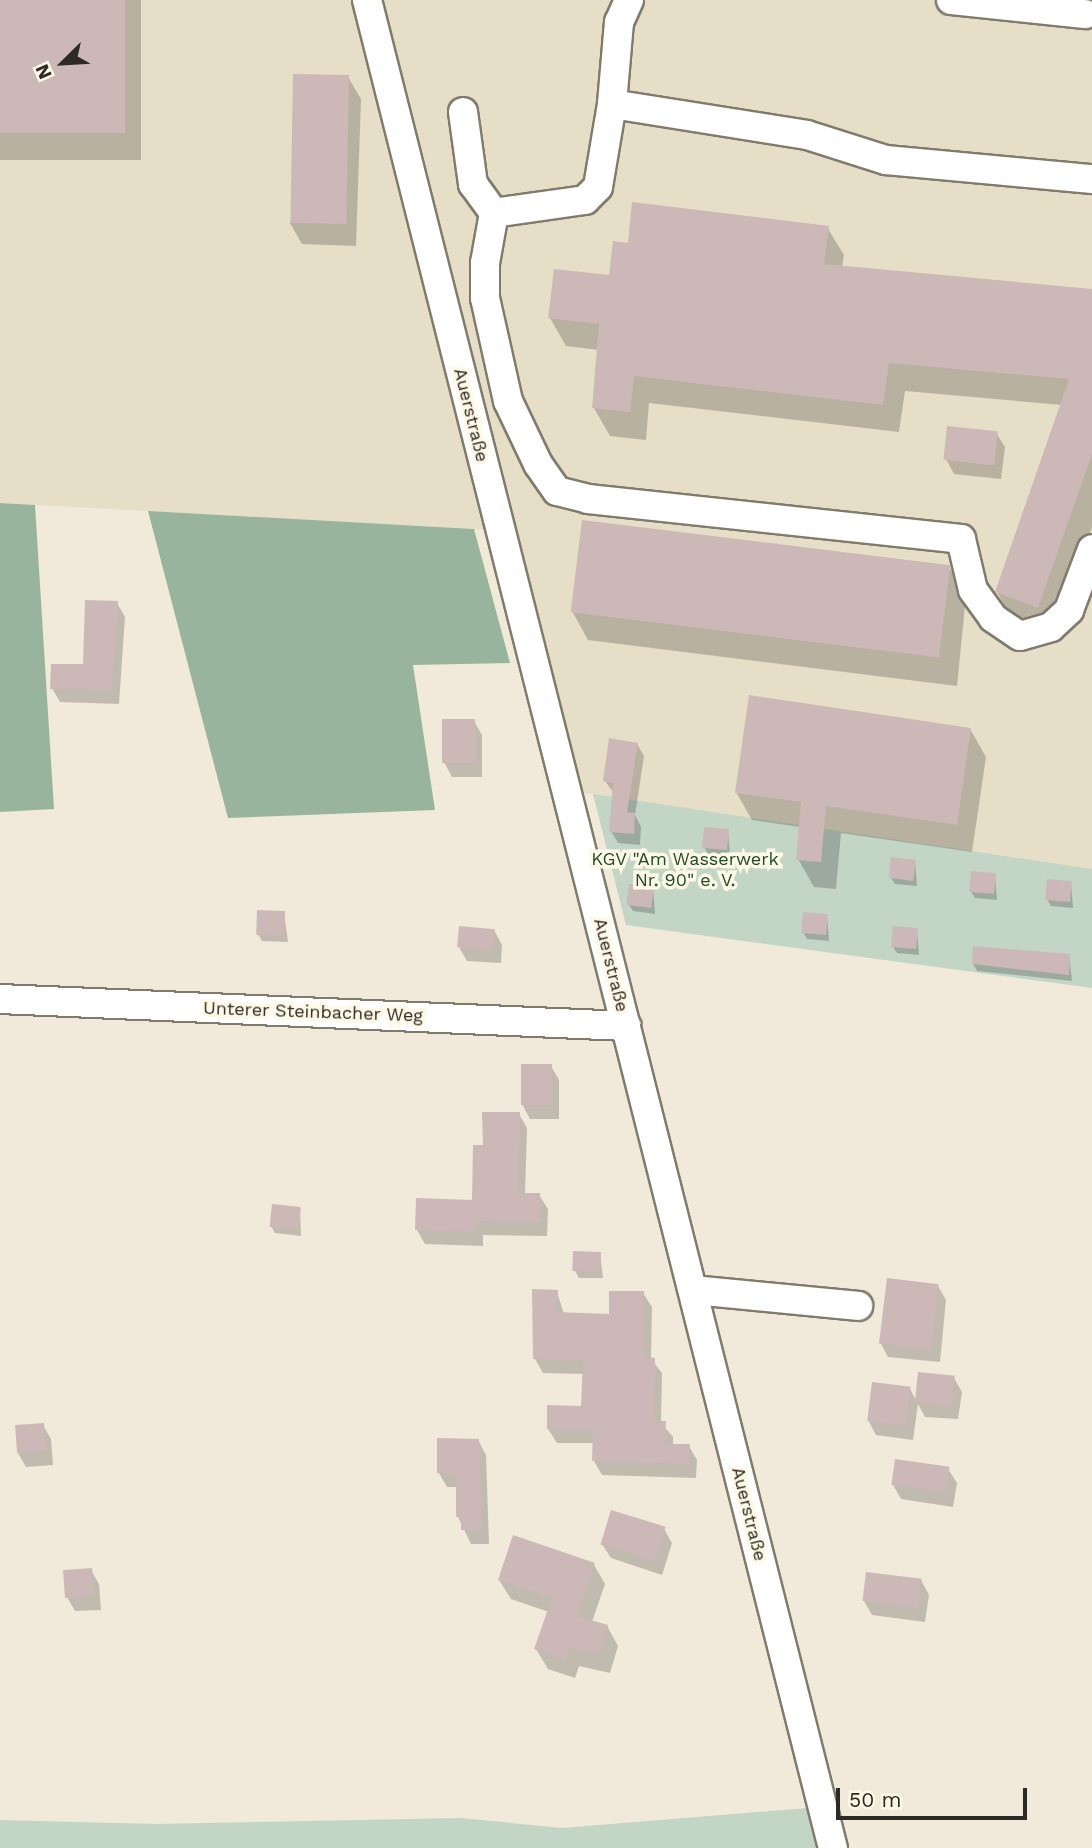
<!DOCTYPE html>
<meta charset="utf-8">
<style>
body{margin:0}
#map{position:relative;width:1092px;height:1848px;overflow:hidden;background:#f1eada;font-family:"Work Sans",sans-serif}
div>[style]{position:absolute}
.built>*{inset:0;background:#e7dec7}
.green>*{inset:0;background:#c3d5c5}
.forest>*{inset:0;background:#99b49d}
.shadow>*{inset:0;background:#0003;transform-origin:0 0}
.building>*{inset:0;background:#ccb8b6;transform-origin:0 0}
.roads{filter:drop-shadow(2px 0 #807b6c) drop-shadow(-2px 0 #807b6c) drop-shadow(0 2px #807b6c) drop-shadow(0 -2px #807b6c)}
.minor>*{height:28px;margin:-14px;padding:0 14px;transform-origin:14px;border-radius:14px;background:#fff}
span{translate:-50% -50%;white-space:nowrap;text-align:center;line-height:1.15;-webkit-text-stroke:7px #fef8e7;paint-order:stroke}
.street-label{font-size:18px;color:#2c2a24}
.park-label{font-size:18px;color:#204b29}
.north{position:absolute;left:28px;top:28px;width:70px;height:70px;-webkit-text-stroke:5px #fef8e7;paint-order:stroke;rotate:246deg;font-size:19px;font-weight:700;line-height:28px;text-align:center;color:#2c2a24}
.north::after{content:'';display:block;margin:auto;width:24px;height:32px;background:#2c2a24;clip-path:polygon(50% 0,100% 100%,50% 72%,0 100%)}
.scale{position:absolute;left:836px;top:1788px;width:191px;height:32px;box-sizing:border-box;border:4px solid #2c2a24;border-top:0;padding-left:9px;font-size:21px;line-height:24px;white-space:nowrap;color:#2c2a24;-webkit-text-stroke:5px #fef8e7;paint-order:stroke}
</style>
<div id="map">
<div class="built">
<div style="clip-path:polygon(0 0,1092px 0,1092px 869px,582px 793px,514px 531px,0 503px)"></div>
</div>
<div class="green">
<div style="clip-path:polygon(593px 794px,1092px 869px,1092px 988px,626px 925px)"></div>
<div style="clip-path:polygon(807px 1808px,818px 1848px,0 1848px,0 1820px,156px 1824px,461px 1818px,562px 1828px)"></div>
</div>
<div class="forest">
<div style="clip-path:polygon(0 503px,35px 505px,54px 809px,0 812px)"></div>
<div style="clip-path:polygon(148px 511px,474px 529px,510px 663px,413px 665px,435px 810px,228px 818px)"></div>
</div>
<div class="shadow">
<div style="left:0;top:0;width:141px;height:160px"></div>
<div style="clip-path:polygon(348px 77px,361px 99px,356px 246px,302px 244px,290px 223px)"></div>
<div style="clip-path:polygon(827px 227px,844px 255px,842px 268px,1092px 291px,1092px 527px,1054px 635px,1013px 620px,997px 592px,1062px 405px,905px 391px,899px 432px,649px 403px,646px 440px,610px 436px,594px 408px,599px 350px,566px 346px,550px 318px,610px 277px,629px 244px)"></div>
<div style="clip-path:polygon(996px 433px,1005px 447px,1001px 479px,954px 474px,946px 459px)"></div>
<div style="clip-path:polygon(949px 567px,966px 596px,957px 686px,588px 640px,572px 611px)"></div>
<div style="clip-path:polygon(117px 603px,125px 617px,119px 704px,60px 702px,52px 688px,85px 666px)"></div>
<div style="clip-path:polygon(474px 721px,482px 735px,482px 777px,452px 777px,444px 762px)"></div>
<div style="clip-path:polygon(970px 729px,986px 757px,972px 852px,841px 833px,836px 889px,814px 887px,798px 859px,800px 827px,752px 820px,736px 792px)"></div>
<div style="clip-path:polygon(637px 744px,644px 756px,635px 815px,641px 827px,640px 845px,618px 843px,611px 831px,614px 793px,605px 781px)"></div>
<div style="clip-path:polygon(728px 831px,730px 856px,708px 854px,704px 847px)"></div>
<div style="clip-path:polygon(915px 861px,917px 886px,895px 884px,891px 878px)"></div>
<div style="clip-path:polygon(995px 875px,997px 900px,975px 898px,971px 892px)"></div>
<div style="clip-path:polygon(1071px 883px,1073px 908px,1051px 906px,1047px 899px)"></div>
<div style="clip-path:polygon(653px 888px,655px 914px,633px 911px,629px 905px)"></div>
<div style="clip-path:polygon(284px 913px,288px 942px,262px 941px,258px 934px)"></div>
<div style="clip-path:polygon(827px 915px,829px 941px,807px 939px,803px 932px)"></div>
<div style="clip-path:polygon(494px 930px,502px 945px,501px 963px,467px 961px,459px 947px)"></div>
<div style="clip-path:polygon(917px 930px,919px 955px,897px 953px,893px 947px)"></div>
<div style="clip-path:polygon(1069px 955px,1072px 981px,977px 971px,973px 964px)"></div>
<div style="clip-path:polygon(551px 1066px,559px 1080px,559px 1119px,530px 1119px,522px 1104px)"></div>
<div style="clip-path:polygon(519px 1114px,527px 1128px,525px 1195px,539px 1195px,548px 1209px,547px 1236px,483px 1235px,483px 1246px,425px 1244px,417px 1230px,473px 1202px,484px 1147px)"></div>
<div style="clip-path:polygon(300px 1209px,301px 1236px,275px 1233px,271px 1226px)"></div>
<div style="clip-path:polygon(600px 1253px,603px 1278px,579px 1278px,575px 1271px)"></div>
<div style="clip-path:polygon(938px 1286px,946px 1300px,940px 1362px,888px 1357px,880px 1342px)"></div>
<div style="clip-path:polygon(557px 1292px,564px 1314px,610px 1316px,643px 1293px,652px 1307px,651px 1359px,662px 1373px,661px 1423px,673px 1437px,673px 1446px,689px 1446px,697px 1460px,696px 1478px,602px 1475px,594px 1461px,594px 1443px,557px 1443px,548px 1429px,583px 1408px,584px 1374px,543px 1373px,535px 1359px)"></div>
<div style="clip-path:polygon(954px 1378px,962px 1392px,958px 1419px,925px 1417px,918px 1404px,913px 1440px,876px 1435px,868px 1420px,910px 1389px,917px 1402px)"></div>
<div style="clip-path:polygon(43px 1425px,51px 1439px,53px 1465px,26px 1467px,18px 1453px)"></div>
<div style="clip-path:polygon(478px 1440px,486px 1455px,489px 1544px,471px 1544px,458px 1517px,458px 1487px,447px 1487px,439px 1473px)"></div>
<div style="clip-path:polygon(948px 1469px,957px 1483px,953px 1507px,901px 1499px,893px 1485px)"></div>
<div style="clip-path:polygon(664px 1529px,672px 1543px,662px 1575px,611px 1558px,602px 1544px)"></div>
<div style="clip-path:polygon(594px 1565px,605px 1584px,592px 1622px,607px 1626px,618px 1646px,610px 1673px,579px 1666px,575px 1678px,548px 1669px,536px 1649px,549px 1612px,511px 1599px,499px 1580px)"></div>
<div style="clip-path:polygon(91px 1570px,99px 1584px,101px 1610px,75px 1611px,67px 1597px)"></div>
<div style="clip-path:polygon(921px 1580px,929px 1595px,925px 1622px,872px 1615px,864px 1601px)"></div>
</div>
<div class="building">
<div style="left:0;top:0;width:125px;height:133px"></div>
<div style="left:293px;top:74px;width:56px;height:149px;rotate:1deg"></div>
<div style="clip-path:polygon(632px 202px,829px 226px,824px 264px,1092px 289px,1092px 454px,1038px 608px,995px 592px,1069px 379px,889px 363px,883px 405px,634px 376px,630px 412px,592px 408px,599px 324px,548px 318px,554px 269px,609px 275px,613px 241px,628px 243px)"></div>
<div style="left:947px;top:426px;width:51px;height:34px;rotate:6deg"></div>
<div style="left:582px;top:520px;width:371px;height:93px;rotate:7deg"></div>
<div style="clip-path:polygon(85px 600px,118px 601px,112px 690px,50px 689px,51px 664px,83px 664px)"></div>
<div style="clip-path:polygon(749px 695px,971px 728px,957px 825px,826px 806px,821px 862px,796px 860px,801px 802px,735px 793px)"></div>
<div style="left:442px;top:719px;width:33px;height:44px"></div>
<div style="clip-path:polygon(609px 738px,638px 743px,627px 812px,635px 813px,634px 834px,609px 832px,613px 783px,603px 781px)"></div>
<div style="left:704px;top:827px;width:25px;height:21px;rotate:5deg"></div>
<div style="left:891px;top:857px;width:25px;height:21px;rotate:7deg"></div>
<div style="left:971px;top:871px;width:25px;height:21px;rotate:5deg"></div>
<div style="left:1047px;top:879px;width:25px;height:21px;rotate:5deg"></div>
<div style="left:629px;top:884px;width:25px;height:21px;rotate:7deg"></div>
<div style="left:257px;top:910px;width:28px;height:25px;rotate:2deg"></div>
<div style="left:803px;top:912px;width:25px;height:21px;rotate:5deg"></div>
<div style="left:459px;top:926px;width:36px;height:21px;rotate:5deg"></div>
<div style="left:893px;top:926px;width:25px;height:21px;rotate:5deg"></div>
<div style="clip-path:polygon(973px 946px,1070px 954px,1069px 975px,972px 964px)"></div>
<div style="left:521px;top:1064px;width:31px;height:41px"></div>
<div style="clip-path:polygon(482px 1112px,520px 1112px,517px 1193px,540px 1193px,540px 1222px,476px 1221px,476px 1232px,415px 1230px,416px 1198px,472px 1200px,473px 1145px,483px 1145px)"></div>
<div style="left:272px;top:1204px;width:29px;height:23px;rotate:6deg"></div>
<div style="left:573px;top:1251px;width:28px;height:20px;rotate:2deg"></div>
<div style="left:887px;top:1278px;width:52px;height:66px;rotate:7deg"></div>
<div style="clip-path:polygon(532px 1289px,558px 1290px,556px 1312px,609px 1314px,609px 1291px,644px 1291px,644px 1357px,655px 1358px,654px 1421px,666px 1421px,665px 1444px,690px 1444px,689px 1464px,592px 1461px,593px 1430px,547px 1429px,547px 1405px,581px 1406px,583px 1361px,533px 1359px)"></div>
<div style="left:918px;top:1372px;width:37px;height:31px;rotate:6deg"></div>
<div style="left:872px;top:1382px;width:39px;height:39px;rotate:7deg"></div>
<div style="left:44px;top:1423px;width:28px;height:29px;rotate:86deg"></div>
<div style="clip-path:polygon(437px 1438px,479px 1439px,482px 1530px,461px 1530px,461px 1517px,456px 1517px,456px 1474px,437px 1473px)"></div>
<div style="left:895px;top:1459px;width:55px;height:26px;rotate:8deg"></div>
<div style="left:611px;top:1510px;width:57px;height:36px;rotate:17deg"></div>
<div style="clip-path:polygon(513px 1535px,595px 1563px,577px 1616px,608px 1625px,600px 1654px,568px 1648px,564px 1660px,534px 1649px,552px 1598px,498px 1580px)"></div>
<div style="left:92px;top:1568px;width:28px;height:29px;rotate:86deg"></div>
<div style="left:866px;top:1572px;width:56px;height:29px;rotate:7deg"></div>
</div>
<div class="roads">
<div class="minor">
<div style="left:367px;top:0;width:1906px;rotate:75.85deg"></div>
<div style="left:629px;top:0;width:24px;rotate:114deg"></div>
<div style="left:619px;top:22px;width:82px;rotate:94.9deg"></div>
<div style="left:612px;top:104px;width:197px;rotate:9deg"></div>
<div style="left:807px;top:135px;width:83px;rotate:17.6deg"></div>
<div style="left:886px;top:160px;width:207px;rotate:5.3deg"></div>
<div style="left:951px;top:0;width:135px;rotate:6deg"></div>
<div style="left:612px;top:104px;width:84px;rotate:99.6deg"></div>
<div style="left:598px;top:187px;width:18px;rotate:135deg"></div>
<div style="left:585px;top:200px;width:92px;rotate:171.9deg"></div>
<div style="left:494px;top:213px;width:51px;rotate:100.2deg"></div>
<div style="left:485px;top:263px;width:35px;rotate:90deg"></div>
<div style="left:485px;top:298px;width:106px;rotate:77.4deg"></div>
<div style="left:508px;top:401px;width:70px;rotate:64.5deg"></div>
<div style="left:538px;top:464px;width:33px;rotate:55deg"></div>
<div style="left:557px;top:491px;width:32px;rotate:14deg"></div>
<div style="left:588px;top:499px;width:375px;rotate:6.1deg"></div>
<div style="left:961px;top:539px;width:52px;rotate:76.8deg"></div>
<div style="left:973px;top:590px;width:34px;rotate:54deg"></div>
<div style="left:993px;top:618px;width:32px;rotate:34deg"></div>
<div style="left:1020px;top:636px;width:32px;rotate:-16deg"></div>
<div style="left:1051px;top:627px;width:25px;rotate:-43deg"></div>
<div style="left:1069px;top:610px;width:65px;rotate:-69.3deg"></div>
<div style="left:463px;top:112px;width:73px;rotate:82.1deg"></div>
<div style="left:473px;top:184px;width:36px;rotate:54deg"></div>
<div style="left:0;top:999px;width:627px;rotate:2.47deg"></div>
<div style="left:693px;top:1290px;width:166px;rotate:5.5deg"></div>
</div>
</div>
<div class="street-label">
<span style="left:471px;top:415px;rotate:76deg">Auerstraße</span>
<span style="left:611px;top:965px;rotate:76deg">Auerstraße</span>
<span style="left:313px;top:1012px;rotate:2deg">Unterer Steinbacher Weg</span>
<span style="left:749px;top:1514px;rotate:76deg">Auerstraße</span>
</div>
<div class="park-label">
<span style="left:685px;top:870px">KGV "Am Wasserwerk<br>Nr. 90" e. V.</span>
</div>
<div class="north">N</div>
<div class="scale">50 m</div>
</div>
